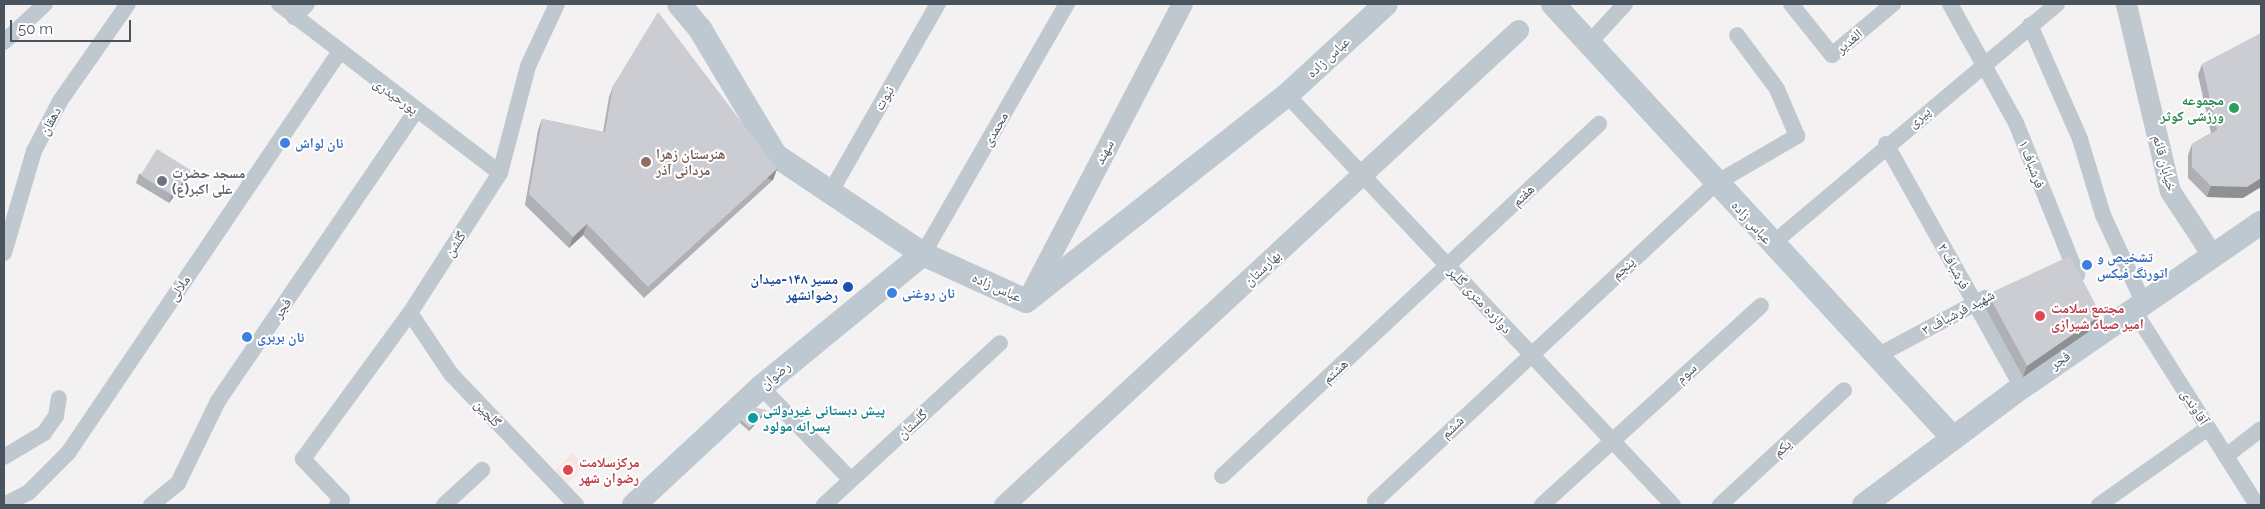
<!DOCTYPE html>
<meta charset="utf-8">
<style>
body{margin:0}
#map{position:relative;width:2265px;height:509px;overflow:hidden;background:#f3f1f1;font-family:Raleway,"Noto Naskh Arabic",sans-serif}
div>[style]{position:absolute}
.medical>*{inset:0;background:#fae5e4;transform-origin:0 0}
.minor>*{height:16px;margin:-8px;padding:0 8px;transform-origin:8px;border-radius:8px;background:#bfc8cf}
.tertiary>*{height:21px;margin:-10.5px;padding:0 10.5px;transform-origin:10.5px;border-radius:10.5px;background:#bfc8cf}
.secondary>*{height:24px;margin:-12px;padding:0 12px;transform-origin:12px;border-radius:12px;background:#bec8d1}
.wall>*{inset:0;background:#afb0b5}
.shaded-wall>*{inset:0;background:#8e9094;transform-origin:0 0}
.building>*{inset:0;background:#cbcdd3;transform-origin:0 0}
.dots>*{width:14px;height:14px;translate:-50% -50%;box-sizing:border-box;border:2px solid #fff;border-radius:50%}
span{translate:-50% -50%;white-space:nowrap;text-align:center;line-height:1.15;-webkit-text-stroke:4px #fff;paint-order:stroke}
.street-label{font-size:14px;color:#49545e}
.leisure-label{font-size:14px;color:#27864d;font-weight:700}
.right{translate:-100% -50%;text-align:right}
.shop-label{font-size:14px;color:#366cbe;font-weight:700}
.left{translate:0 -50%;text-align:left}
.education-label{font-size:14px;color:#785e54;font-weight:700}
.worship-label{font-size:14px;color:#5b616d;font-weight:700}
.transit-label{font-size:14px;color:#164399;font-weight:700}
.health-label{font-size:14px;color:#be3a42;font-weight:700}
.culture-label{font-size:14px;color:#0d838f;font-weight:700}
.frame{position:absolute;inset:0;border:5px solid #49545e;pointer-events:none}
.scale{position:absolute;left:10px;top:20px;width:121px;height:22px;box-sizing:border-box;border:2px solid #49545e;border-top:0;padding-left:6px;font-size:15px;line-height:18px;white-space:nowrap;color:#49545e;-webkit-text-stroke:4px #fff;paint-order:stroke}
</style>
<div id="map">
<div class="medical">
<div style="left:572px;top:453px;width:18px;height:30px;rotate:45deg"></div>
</div>
<div class="minor">
<div style="left:279px;top:4px;width:278px;rotate:37.4deg"></div>
<div style="left:1791px;top:4px;width:65px;rotate:51.2deg"></div>
<div style="left:1832px;top:55px;width:80px;rotate:-39.9deg"></div>
<div style="left:1950px;top:4px;width:136px;rotate:61deg"></div>
<div style="left:2016px;top:123px;width:164px;rotate:68.1deg"></div>
<div style="left:294px;top:17px;width:18px;rotate:-45deg"></div>
<div style="left:2030px;top:25px;width:124px;rotate:66.3deg"></div>
<div style="left:2080px;top:139px;width:79px;rotate:73.2deg"></div>
<div style="left:2103px;top:215px;width:96px;rotate:65.3deg"></div>
<div style="left:4px;top:42px;width:56px;rotate:-42.8deg"></div>
<div style="left:1590px;top:42px;width:52px;rotate:-47.4deg"></div>
<div style="left:1287px;top:95px;width:563px;rotate:46.73deg"></div>
<div style="left:1886px;top:144px;width:278px;rotate:60.8deg"></div>
<div style="left:830px;top:193px;width:218px;rotate:-60.3deg"></div>
<div style="left:1784px;top:234px;width:357px;rotate:-40.1deg"></div>
<div style="left:4px;top:253px;width:106px;rotate:-73.6deg"></div>
<div style="left:34px;top:151px;width:56px;rotate:-62.5deg"></div>
<div style="left:60px;top:101px;width:118px;rotate:-55deg"></div>
<div style="left:923px;top:254px;width:289px;rotate:-60.1deg"></div>
<div style="left:2133px;top:309px;width:232px;rotate:57.7deg"></div>
<div style="left:410px;top:313px;width:73px;rotate:56.1deg"></div>
<div style="left:451px;top:374px;width:181px;rotate:46.3deg"></div>
<div style="left:1877px;top:356px;width:123px;rotate:-28.2deg"></div>
<div style="left:761px;top:387px;width:129px;rotate:45.9deg"></div>
<div style="left:2226px;top:456px;width:44px;rotate:-37.6deg"></div>
<div style="left:4px;top:457px;width:47px;rotate:-31deg"></div>
<div style="left:44px;top:433px;width:21px;rotate:-55deg"></div>
<div style="left:56px;top:416px;width:18px;rotate:-81deg"></div>
<div style="left:1222px;top:476px;width:516px;rotate:-43.04deg"></div>
<div style="left:1375px;top:501px;width:466px;rotate:-43deg"></div>
<div style="left:1716px;top:183px;width:94px;rotate:-30.1deg"></div>
<div style="left:1797px;top:136px;width:51px;rotate:-113.1deg"></div>
<div style="left:1777px;top:89px;width:67px;rotate:-126.5deg"></div>
<div style="left:4px;top:505px;width:27px;rotate:-27deg"></div>
<div style="left:28px;top:493px;width:57px;rotate:-45deg"></div>
<div style="left:68px;top:453px;width:482px;rotate:-55.9deg"></div>
<div style="left:151px;top:505px;width:35px;rotate:-39deg"></div>
<div style="left:178px;top:483px;width:91px;rotate:-64deg"></div>
<div style="left:218px;top:401px;width:351px;rotate:-55.7deg"></div>
<div style="left:337px;top:505px;width:7px;rotate:-45deg"></div>
<div style="left:342px;top:500px;width:57px;rotate:-133.6deg"></div>
<div style="left:303px;top:459px;width:181px;rotate:-53.8deg"></div>
<div style="left:410px;top:313px;width:166px;rotate:-57.3deg"></div>
<div style="left:500px;top:173px;width:111px;rotate:-75.3deg"></div>
<div style="left:528px;top:66px;width:68px;rotate:-64.9deg"></div>
<div style="left:444px;top:505px;width:52px;rotate:-42.6deg"></div>
<div style="left:824px;top:505px;width:239px;rotate:-42.6deg"></div>
<div style="left:1542px;top:505px;width:296px;rotate:-42.3deg"></div>
<div style="left:1720px;top:505px;width:169px;rotate:-42.8deg"></div>
<div style="left:2099px;top:505px;width:133px;rotate:-35.2deg"></div>
</div>
<div class="tertiary">
<div style="left:2126px;top:4px;width:192px;rotate:76.8deg"></div>
<div style="left:2170px;top:191px;width:77px;rotate:56.7deg"></div>
<div style="left:1027px;top:300px;width:334px;rotate:-62.4deg"></div>
<div style="left:1004px;top:505px;width:700px;rotate:-42.74deg"></div>
</div>
<div class="secondary">
<div style="left:679px;top:4px;width:33px;rotate:50deg"></div>
<div style="left:700px;top:29px;width:147px;rotate:59.2deg"></div>
<div style="left:775px;top:155px;width:178px;rotate:33.8deg"></div>
<div style="left:923px;top:254px;width:113px;rotate:24.5deg"></div>
<div style="left:1026px;top:301px;width:333px;rotate:-38.3deg"></div>
<div style="left:1287px;top:95px;width:134px;rotate:-42.6deg"></div>
<div style="left:1553px;top:4px;width:590px;rotate:47.33deg"></div>
<div style="left:634px;top:505px;width:173px;rotate:-42.9deg"></div>
<div style="left:761px;top:387px;width:210px;rotate:-39.4deg"></div>
<div style="left:1864px;top:505px;width:197px;rotate:-36.8deg"></div>
<div style="left:2022px;top:387px;width:290px;rotate:-34.5deg"></div>
</div>
<div class="wall">
<div style="clip-path:polygon(2202px 64px,2243px 198px,2207px 197px,2188px 178px,2188px 155px,2192px 144px,2211px 133px,2198px 75px)"></div>
<div style="clip-path:polygon(613px 86px,777px 169px,773px 180px,644px 298px,583px 235px,569px 248px,525px 205px,538px 130px,542px 119px,603px 132px,609px 97px)"></div>
<div style="clip-path:polygon(190px 170px,187px 179px,169px 203px,136px 183px,139px 174px)"></div>
<div style="clip-path:polygon(1988px 294px,2101px 315px,2097px 326px,2023px 377px,1984px 305px)"></div>
<div style="clip-path:polygon(765px 413px,749px 431px,740px 423px,741px 420px)"></div>
</div>
<div class="shaded-wall">
<div style="left:777px;top:169px;width:12px;height:175px;rotate:110deg"></div>
<div style="clip-path:polygon(190px 170px,187px 179px,169px 203px,172px 195px)"></div>
<div style="clip-path:polygon(2261px 178px,2261px 187px,2243px 198px,2207px 197px,2211px 186px)"></div>
<div style="clip-path:polygon(587px 224px,583px 235px,569px 248px,573px 237px)"></div>
<div style="clip-path:polygon(2101px 315px,2097px 326px,2023px 377px,2027px 366px)"></div>
<div style="clip-path:polygon(766px 410px,765px 413px,749px 431px,750px 428px)"></div>
</div>
<div class="building">
<div style="clip-path:polygon(658px 12px,777px 169px,648px 287px,587px 224px,573px 237px,529px 194px,542px 119px,605px 132px,613px 86px)"></div>
<div style="clip-path:polygon(2261px 33px,2261px 178px,2247px 187px,2211px 186px,2192px 167px,2192px 144px,2217px 130px,2202px 64px)"></div>
<div style="left:157px;top:149px;width:39px;height:31px;rotate:32deg"></div>
<div style="clip-path:polygon(2070px 256px,2101px 315px,2027px 366px,1988px 294px)"></div>
<div style="clip-path:polygon(753px 407px,766px 410px,750px 428px,741px 420px)"></div>
</div>
<div class="dots">
<div style="left:2234px;top:108px;background:#2e9e5b"></div>
<div style="left:285px;top:143px;background:#3f7fe0"></div>
<div style="left:646px;top:162px;background:#8d6e63"></div>
<div style="left:162px;top:181px;background:#6b7280"></div>
<div style="left:2087px;top:265px;background:#3f7fe0"></div>
<div style="left:848px;top:287px;background:#1a4fb4"></div>
<div style="left:892px;top:293px;background:#3f7fe0"></div>
<div style="left:2040px;top:316px;background:#e0444e"></div>
<div style="left:247px;top:337px;background:#3f7fe0"></div>
<div style="left:753px;top:418px;background:#0f9aa8"></div>
<div style="left:568px;top:470px;background:#e0444e"></div>
</div>
<div class="street-label">
<span style="left:1849px;top:41px;rotate:-40deg">الغدیر</span>
<span style="left:1328px;top:57px;rotate:-43deg">عباس زاده</span>
<span style="left:396px;top:96px;rotate:36deg">پورحیدری</span>
<span style="left:884px;top:98px;rotate:-60deg">نبوت</span>
<span style="left:1919px;top:117px;rotate:-40deg">پیری</span>
<span style="left:50px;top:121px;rotate:-62deg">دهقان</span>
<span style="left:995px;top:129px;rotate:-60deg">محمدی</span>
<span style="left:1104px;top:152px;rotate:-62deg">سهند</span>
<span style="left:2165px;top:163px;rotate:75deg">خیابان قائم</span>
<span style="left:2032px;top:164px;rotate:69deg">فرشباف ۱</span>
<span style="left:1523px;top:195px;rotate:-43deg">هفتم</span>
<span style="left:1752px;top:222px;rotate:48deg">عباس زاده</span>
<span style="left:455px;top:244px;rotate:-57deg">گلشن</span>
<span style="left:1954px;top:266px;rotate:61deg">فرشباف ۲</span>
<span style="left:1262px;top:268px;rotate:-43deg">بهارستان</span>
<span style="left:1623px;top:268px;rotate:-42deg">پنجم</span>
<span style="left:997px;top:287px;rotate:24deg">عباس زاده</span>
<span style="left:179px;top:288px;rotate:-56deg">ملالی</span>
<span style="left:1480px;top:300px;rotate:47deg">دوازده متری گلپر</span>
<span style="left:282px;top:308px;rotate:-56deg">فجر</span>
<span style="left:1958px;top:312px;rotate:-28deg">شهید فرشباف ۳</span>
<span style="left:2060px;top:360px;rotate:-35deg">فجر</span>
<span style="left:1335px;top:371px;rotate:-43deg">هشتم</span>
<span style="left:1686px;top:373px;rotate:-42deg">سوم</span>
<span style="left:775px;top:375px;rotate:-40deg">رضوان</span>
<span style="left:2195px;top:407px;rotate:58deg">آقاوندی</span>
<span style="left:488px;top:413px;rotate:47deg">گلچین</span>
<span style="left:912px;top:424px;rotate:-43deg">گلستان</span>
<span style="left:1452px;top:427px;rotate:-44deg">ششم</span>
<span style="left:1782px;top:448px;rotate:-43deg">یکم</span>
</div>
<div class="leisure-label">
<span class="right" style="left:2224px;top:108px">مجموعه<br>ورزشی کوثر</span>
</div>
<div class="shop-label">
<span class="left" style="left:295px;top:143px">نان لواش</span>
<span class="left" style="left:2097px;top:265px">تشخیص و<br>اتورنگ فیکس</span>
<span class="left" style="left:902px;top:293px">نان روغنی</span>
<span class="left" style="left:257px;top:337px">نان بربری</span>
</div>
<div class="education-label">
<span class="left" style="left:656px;top:162px">هنرستان زهرا<br>مردانی آذر</span>
</div>
<div class="worship-label">
<span class="left" style="left:172px;top:181px">مسجد حضرت<br>علی اکبر(ع)</span>
</div>
<div class="transit-label">
<span class="right" style="left:838px;top:287px">مسیر ۱۴۸-میدان<br>رضوانشهر</span>
</div>
<div class="health-label">
<span class="left" style="left:2051px;top:316px">مجتمع سلامت<br>امیر صیاد شیرازی</span>
<span class="left" style="left:579px;top:470px">مرکزسلامت<br>رضوان شهر</span>
</div>
<div class="culture-label">
<span class="left" style="left:763px;top:418px">پیش دبستانی غیردولتی<br>پسرانه مولود</span>
</div>
<div class="frame"></div>
<div class="scale">50 m</div>
</div>
